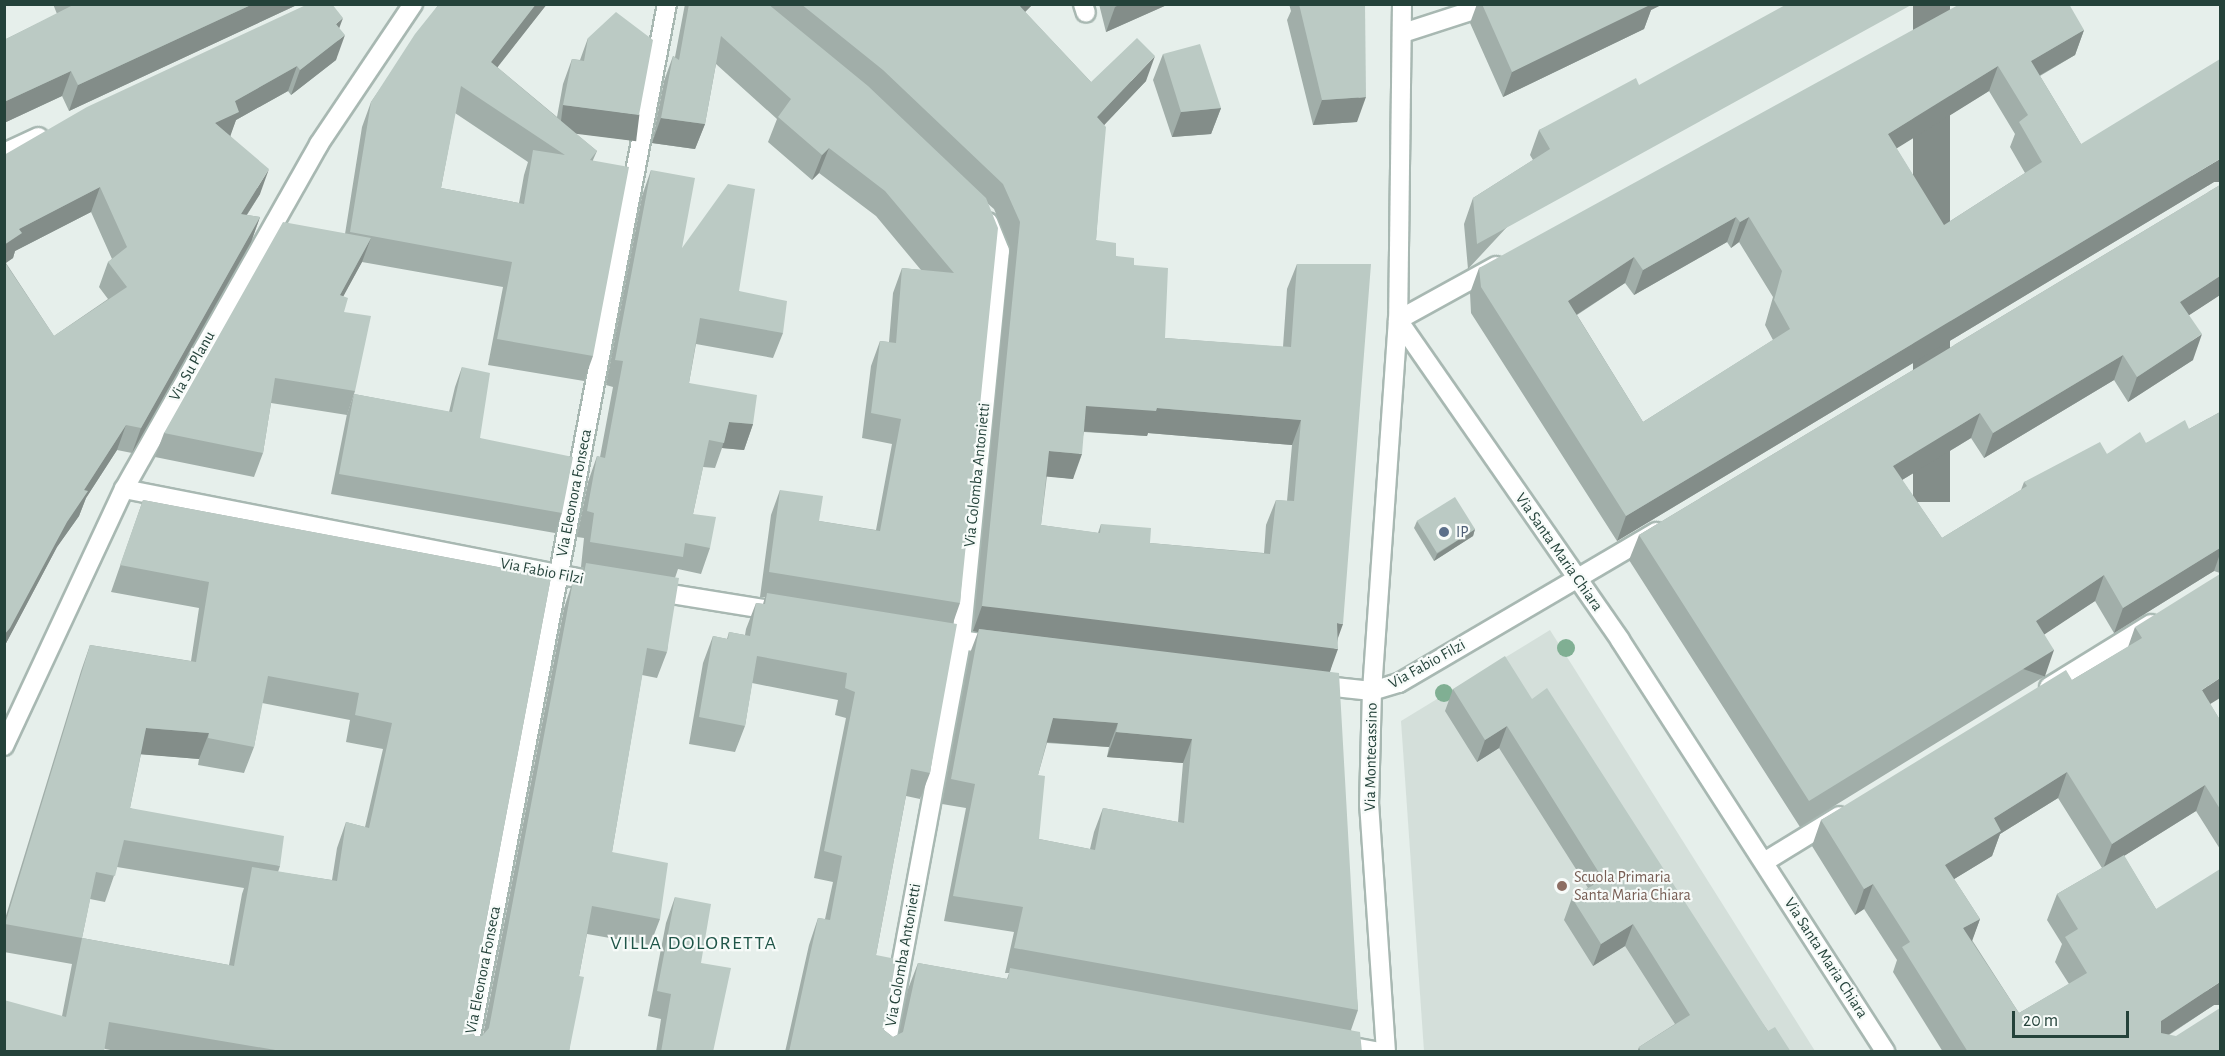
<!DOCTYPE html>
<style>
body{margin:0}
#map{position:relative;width:2225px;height:1056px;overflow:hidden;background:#e6efeb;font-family:"Alegreya Sans",sans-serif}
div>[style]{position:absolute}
.built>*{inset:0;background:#d4dfda}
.roads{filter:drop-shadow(2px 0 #a8b8b2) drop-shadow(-2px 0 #a8b8b2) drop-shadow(0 2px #a8b8b2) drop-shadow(0 -2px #a8b8b2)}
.pedestrian>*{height:18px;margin:-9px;padding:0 9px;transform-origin:9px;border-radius:9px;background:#fff}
.minor>*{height:18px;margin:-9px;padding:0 9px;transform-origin:9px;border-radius:9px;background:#fff}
.tertiary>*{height:18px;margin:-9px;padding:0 9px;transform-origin:9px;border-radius:9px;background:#fff}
.trees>*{width:18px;height:18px;margin:-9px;border-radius:50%;background:#80af93}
.wall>*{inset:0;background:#a1aea9}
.shaded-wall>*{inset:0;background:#838d89;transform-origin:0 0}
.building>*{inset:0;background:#bbcac4;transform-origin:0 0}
.dots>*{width:16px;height:16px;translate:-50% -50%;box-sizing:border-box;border:3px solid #f7fbf9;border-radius:50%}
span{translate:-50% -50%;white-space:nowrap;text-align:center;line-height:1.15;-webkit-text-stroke:4.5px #f7fbf9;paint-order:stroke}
.street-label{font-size:16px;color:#24423a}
.service-label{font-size:16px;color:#4e5e75}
.left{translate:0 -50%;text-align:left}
.education-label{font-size:16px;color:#785e54}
.quarter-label{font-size:20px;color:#1f5548;letter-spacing:1.5px}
.frame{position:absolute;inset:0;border:6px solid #24423a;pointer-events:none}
.scale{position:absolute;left:2012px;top:1011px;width:117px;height:27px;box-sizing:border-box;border:3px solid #24423a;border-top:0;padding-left:8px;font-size:18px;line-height:21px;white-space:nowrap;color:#24423a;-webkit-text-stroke:4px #f7fbf9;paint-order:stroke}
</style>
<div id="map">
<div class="built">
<div style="clip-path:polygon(1550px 630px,1815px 1051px,1424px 1051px,1401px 721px)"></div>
</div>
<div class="roads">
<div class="pedestrian">
<div style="left:1372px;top:691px;width:28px;rotate:-17deg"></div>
<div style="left:1399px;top:683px;width:208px;rotate:-30.4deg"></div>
</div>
<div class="minor">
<div style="left:1083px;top:4px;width:9px;rotate:72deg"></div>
<div style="left:1403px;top:33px;width:95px;rotate:-17.9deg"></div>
<div style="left:4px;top:153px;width:38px;rotate:-25deg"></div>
<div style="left:124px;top:489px;width:490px;rotate:11.1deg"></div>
<div style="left:1578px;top:578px;width:91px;rotate:-30.5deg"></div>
<div style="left:653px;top:591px;width:126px;rotate:9.2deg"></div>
<div style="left:932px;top:636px;width:65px;rotate:8deg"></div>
<div style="left:1316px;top:685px;width:56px;rotate:6.1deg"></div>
<div style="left:2049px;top:687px;width:120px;rotate:-31.7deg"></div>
<div style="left:1764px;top:862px;width:88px;rotate:-31.5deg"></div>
<div style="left:1337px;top:1044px;width:44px;rotate:10.5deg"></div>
<div style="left:468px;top:1052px;width:1067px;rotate:-79.25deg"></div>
<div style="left:885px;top:1052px;width:418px;rotate:-79.5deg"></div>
<div style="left:961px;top:641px;width:392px;rotate:-84.3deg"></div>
<div style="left:1000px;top:251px;width:31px;rotate:-112deg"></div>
<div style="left:1386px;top:1052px;width:248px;rotate:-93.9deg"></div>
<div style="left:1369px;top:805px;width:114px;rotate:-88.5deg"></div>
<div style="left:1372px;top:691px;width:372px;rotate:-86deg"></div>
<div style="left:1398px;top:320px;width:112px;rotate:-28.9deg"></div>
</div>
<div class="tertiary">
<div style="left:1402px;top:4px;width:316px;rotate:90.7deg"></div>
<div style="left:1398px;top:320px;width:389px;rotate:55.2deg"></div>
<div style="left:1620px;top:640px;width:490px;rotate:57.2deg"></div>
<div style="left:4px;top:746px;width:284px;rotate:-65deg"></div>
<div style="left:124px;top:489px;width:396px;rotate:-60.5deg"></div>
<div style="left:319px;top:144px;width:169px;rotate:-56.1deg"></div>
</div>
</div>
<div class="trees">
<div style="left:1566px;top:648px"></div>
<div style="left:1444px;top:693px"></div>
</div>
<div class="wall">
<div style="clip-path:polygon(53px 4px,299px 4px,69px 111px,62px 96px,4px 123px,4px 40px,57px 14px)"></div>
<div style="clip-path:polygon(evenodd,439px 4px,547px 4px,497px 67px,557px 117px,563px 84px,572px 59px,580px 60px,588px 38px,630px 140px,575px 133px,597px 151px,593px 160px,593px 356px,584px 381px,488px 365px,503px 287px,362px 262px,343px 296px,344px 312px,355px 391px,347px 415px,271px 403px,263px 453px,254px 477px,155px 457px,164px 433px,345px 234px,362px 127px,371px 102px,439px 4px,455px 113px,528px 162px,524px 175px,519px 203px,441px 188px,455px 113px)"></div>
<div style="clip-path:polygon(evenodd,685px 4px,1033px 4px,1025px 12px,1091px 82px,1146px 81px,1104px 125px,1096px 240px,1116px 256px,1134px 265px,1165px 338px,1283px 347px,1287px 289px,1297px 264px,1338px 639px,1330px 672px,1358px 1010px,1351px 1030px,1362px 1052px,785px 1052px,809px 945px,818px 918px,825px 919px,833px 882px,814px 878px,846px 718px,835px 715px,838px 700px,752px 683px,745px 726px,735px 752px,689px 744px,703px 663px,713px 636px,727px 639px,729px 632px,745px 635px,746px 629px,756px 603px,763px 604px,765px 597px,760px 597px,771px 515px,780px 490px,819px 521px,876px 530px,892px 444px,862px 438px,871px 366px,880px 341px,889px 342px,893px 293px,902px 268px,921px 270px,876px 216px,819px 173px,812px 180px,768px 142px,777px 119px,716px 64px,705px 124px,695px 149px,652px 143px,664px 81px,673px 56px,675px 57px,685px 4px,987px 203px,994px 209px,1010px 247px,973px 631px,978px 632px,970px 653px,942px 804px,966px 808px,944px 921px,1014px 932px,1005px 973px,1009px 973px,1007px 979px,918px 963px,908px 989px,899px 1034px,893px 1037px,884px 1030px,876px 955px,906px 796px,920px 799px,930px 773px,953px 623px,960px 603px,987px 203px,685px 4px,1084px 432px,1147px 436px,1148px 433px,1292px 445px,1287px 501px,1276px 500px,1266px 525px,1264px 553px,1150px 543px,1101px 524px,1098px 533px,1041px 525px,1047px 476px,1073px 479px,1084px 432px,685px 4px,1047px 743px,1109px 747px,1107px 757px,1183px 763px,1178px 822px,1103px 808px,1094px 832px,1090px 849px,1039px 839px,1038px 775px,1047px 743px)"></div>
<div style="clip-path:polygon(1099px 4px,1169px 4px,1106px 32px)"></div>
<div style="clip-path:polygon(1289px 4px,1365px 4px,1357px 122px,1313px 125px,1287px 20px,1291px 11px)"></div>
<div style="clip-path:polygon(1477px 4px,1663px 4px,1651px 10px,1644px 29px,1503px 97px,1470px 23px)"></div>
<div style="clip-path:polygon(evenodd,339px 28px,336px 60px,291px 95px,288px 91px,236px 120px,230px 135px,260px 194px,247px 215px,260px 217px,251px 242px,132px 453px,117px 450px,86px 498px,79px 516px,57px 547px,4px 647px,4px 155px,339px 28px,91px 212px,112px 259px,108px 262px,99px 287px,108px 299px,54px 336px,6px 263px,13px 258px,15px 251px,91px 212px)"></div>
<div style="clip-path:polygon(evenodd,2084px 30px,2075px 55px,2040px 76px,2081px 144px,2214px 182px,1617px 541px,1471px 313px,1470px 293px,1479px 268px,2084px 30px,1989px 91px,2015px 134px,2010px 147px,2025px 173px,1944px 225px,1896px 148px,1989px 91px,2084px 30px,1727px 242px,1731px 248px,1739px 242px,1773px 297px,1765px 325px,1773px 340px,1643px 422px,1577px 315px,1625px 283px,1634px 295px,1727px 242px)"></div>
<div style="clip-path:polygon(1163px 54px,1221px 108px,1211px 134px,1172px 137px,1153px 80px)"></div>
<div style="clip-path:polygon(1639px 85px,1468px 269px,1464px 224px,1473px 198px,1533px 160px,1530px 155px,1539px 130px)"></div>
<div style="clip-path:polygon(evenodd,651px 170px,682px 248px,739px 291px,783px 333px,773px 358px,696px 344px,689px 383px,753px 424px,744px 450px,722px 448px,715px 468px,703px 467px,693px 514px,710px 548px,701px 574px,678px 569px,675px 578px,667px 652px,657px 678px,642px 675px,612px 852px,660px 919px,650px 945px,587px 934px,579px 976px,569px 1052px,121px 1052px,105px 1049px,62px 1016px,72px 964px,4px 952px,4px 922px,81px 671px,90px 645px,191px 661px,199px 608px,111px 592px,143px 500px,551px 577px,467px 1023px,475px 1036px,482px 1036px,483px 1035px,564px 608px,573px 581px,579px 583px,584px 568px,581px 567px,584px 538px,577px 537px,588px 482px,597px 456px,600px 457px,613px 387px,606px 385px,642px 196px,651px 170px,262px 703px,350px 720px,346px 742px,383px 749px,365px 827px,346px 822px,337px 848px,332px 880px,278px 872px,280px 866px,130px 808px,141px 754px,199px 759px,198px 765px,244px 773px,254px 747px,262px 703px,651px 170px,117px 867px,244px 888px,242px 894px,229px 965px,82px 938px,90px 899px,105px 902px,117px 867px)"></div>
<div style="clip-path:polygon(2220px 185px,2220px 295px,2189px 315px,2193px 360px,2128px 402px,2114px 380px,1984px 458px,1971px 438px,1902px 480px,1942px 538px,2021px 490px,2024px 482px,2107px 454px,2146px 443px,2189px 429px,2220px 412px,2220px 573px,2214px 571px,2114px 633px,2095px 601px,2044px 634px,2045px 676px,1800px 827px,1629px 560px,1639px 535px)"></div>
<div style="clip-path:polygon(462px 367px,480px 438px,562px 513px,555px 533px,331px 494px,347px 414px,354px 394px,449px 412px,455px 387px)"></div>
<div style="clip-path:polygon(1417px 521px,1475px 529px,1473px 536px,1434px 561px,1414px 528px)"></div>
<div style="clip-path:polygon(evenodd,2135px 627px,2210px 704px,2220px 720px,2220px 849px,2196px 811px,2124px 856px,2214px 1005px,2169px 1035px,2220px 1052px,1943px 1052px,1893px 972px,1897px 960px,1864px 909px,1855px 915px,1812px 846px,1821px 820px,2072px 680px,2128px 647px,2135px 627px,2058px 798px,2102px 868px,2057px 894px,2047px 920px,2062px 944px,2055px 962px,2069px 984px,2019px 1013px,1972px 940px,1980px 919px,1954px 879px,1992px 856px,2000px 834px,2058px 798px)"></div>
<div style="clip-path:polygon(1453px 689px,1532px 699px,1768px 1031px,1791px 1052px,1637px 1052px,1639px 1047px,1675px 1024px,1625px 946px,1593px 966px,1564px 920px,1572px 898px,1588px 888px,1499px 748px,1477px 762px,1445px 711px)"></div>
<div style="clip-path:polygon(675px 897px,701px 963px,713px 1052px,656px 1052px,661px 1019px,648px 1016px,666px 923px)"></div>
</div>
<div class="shaded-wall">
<div style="clip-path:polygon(253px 4px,299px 4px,69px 111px,78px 85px)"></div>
<div style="clip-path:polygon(536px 4px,547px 4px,482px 87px,491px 62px)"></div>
<div style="clip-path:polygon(1017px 4px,1033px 4px,1008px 29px)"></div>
<div style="clip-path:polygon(1121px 4px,1169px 4px,1106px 32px,1115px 7px)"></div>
<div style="clip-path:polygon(1642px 4px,1663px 4px,1651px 10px,1644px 29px,1503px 97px,1512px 72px)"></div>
<div style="left:1913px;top:4px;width:37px;height:498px"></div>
<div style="clip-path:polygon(343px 18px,334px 42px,336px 24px)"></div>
<div style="clip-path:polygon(2084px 30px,2075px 55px,2021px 86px,2031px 61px)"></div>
<div style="clip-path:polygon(345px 35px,336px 60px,291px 95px,300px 70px)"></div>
<div style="clip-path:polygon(1155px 56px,1146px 81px,1088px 142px,1097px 117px)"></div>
<div style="clip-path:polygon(297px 66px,288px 91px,236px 120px,230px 137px,215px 123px,235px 101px)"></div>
<div style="clip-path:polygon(1998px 66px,1989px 91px,1878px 160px,1888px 134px)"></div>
<div style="clip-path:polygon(71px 71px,62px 96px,4px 123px,4px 102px)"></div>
<div style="clip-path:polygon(1366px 97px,1357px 122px,1313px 125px,1322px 100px)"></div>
<div style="left:563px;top:105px;width:77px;height:27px;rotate:7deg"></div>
<div style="clip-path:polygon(1221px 108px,1211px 134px,1172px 137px,1181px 112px)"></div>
<div style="clip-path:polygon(661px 118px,705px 124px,695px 149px,652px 143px)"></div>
<div style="clip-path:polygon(829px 148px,819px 173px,812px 180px,822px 155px)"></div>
<div style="clip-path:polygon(2220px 159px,2220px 182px,2214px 182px,1617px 541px,1626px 516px)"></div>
<div style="clip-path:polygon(269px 169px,260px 194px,231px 239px,241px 214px)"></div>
<div style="clip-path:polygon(100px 187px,91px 212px,15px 251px,13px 258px,4px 264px,4px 245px,19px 229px)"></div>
<div style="clip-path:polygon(260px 217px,251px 242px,132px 453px,141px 428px)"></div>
<div style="clip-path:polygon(1736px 217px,1727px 242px,1634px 295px,1643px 270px)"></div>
<div style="clip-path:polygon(1749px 217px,1739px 242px,1731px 248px,1740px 222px)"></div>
<div style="clip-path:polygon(371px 238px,362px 262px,331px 319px,340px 295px)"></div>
<div style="clip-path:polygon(1634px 257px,1625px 283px,1559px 326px,1568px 301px)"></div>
<div style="clip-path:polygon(2220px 276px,2220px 295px,2171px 327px,2180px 302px)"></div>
<div style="clip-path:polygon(2202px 334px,2193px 360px,2128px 402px,2137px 377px)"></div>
<div style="clip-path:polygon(2123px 355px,2114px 380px,1984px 458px,1993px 433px)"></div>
<div style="clip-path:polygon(1086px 406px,1157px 408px,1301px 420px,1292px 445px,1148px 433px,1147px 436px,1077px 431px)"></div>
<div style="clip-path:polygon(1980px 413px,1971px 438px,1884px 491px,1893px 466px)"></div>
<div style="clip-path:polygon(729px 422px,753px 424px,744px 450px,722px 448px)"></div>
<div style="clip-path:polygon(126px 425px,117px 450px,86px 498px,79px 516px,57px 547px,4px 647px,4px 635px,84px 490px)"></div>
<div style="clip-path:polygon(1049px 451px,1082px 454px,1073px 479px,1040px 476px)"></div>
<div style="clip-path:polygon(1475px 529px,1473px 536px,1434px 561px,1437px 554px)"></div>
<div style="clip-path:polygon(2220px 548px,2220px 554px,2214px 571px,2114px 633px,2123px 608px)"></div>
<div style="clip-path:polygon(2104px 575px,2095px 601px,2027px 646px,2036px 621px)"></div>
<div style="clip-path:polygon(982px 606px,1337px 623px,1343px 624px,1334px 649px,1338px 649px,1329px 674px,979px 629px,978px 632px,973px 631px)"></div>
<div style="left:2054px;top:650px;width:28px;height:288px;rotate:109deg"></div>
<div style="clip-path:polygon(2220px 678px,2220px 698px,2192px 715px,2202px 690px)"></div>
<div style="clip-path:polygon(1053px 718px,1118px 723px,1109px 747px,1044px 742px)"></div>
<div style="clip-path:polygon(1507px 726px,1499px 748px,1477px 762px,1485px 740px)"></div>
<div style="clip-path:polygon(146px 728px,209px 733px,199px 759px,137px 754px)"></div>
<div style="clip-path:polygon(1116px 732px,1192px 739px,1183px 763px,1107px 757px)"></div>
<div style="clip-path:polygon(2067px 772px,2058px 798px,2000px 834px,1992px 856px,1936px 890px,1945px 865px,1994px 818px)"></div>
<div style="clip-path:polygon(2205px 785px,2196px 811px,2103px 869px,2112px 844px)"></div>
<div style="clip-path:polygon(1873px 884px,1864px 909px,1855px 915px,1864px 889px)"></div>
<div style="clip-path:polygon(1980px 919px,1971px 944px,1963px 928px)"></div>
<div style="clip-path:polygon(1633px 924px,1625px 946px,1593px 966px,1601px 944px)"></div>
<div style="clip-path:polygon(2220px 982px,2220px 1005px,2214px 1005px,2151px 1046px,2161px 1021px)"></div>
</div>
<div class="building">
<div style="clip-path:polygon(73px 4px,253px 4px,78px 85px,71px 71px,4px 102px,4px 40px,73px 5px)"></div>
<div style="clip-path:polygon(308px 4px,332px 4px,343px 18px,336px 24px,345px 35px,300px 70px,297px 66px,235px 101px,239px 112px,215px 123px,269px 169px,241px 214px,260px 217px,141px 428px,126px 425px,84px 490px,88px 491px,67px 522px,10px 628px,4px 635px,4px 261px,54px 336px,127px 287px,108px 262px,127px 247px,100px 187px,19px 229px,22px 233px,4px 245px,4px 155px,87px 107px)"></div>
<div style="clip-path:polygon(evenodd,439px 4px,536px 4px,491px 62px,597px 151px,590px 160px,629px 167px,593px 356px,497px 339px,512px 262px,350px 232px,371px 102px,415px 34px,439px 4px,461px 86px,565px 155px,533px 150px,524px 204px,441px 188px,461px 86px)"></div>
<div style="clip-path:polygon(689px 4px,768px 4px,868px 86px,986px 198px,998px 228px,960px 603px,769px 572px,780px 490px,823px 496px,819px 521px,880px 531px,901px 419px,871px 413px,880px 341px,896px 343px,902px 268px,954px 273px,885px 191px,829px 148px,822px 155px,778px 117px,791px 99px,721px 36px,705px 124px,661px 118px,673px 56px,679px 60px)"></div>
<div style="clip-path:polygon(evenodd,801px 4px,1018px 4px,1091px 82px,1137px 38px,1155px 56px,1097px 117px,1106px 127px,1096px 240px,1116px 243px,1116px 256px,1134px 258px,1134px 265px,1168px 268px,1165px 338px,1291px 347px,1297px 264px,1371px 264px,1343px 624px,1337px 623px,1338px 649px,982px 606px,1020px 222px,1003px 184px,883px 70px,801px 4px,1086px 406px,1156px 411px,1157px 408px,1301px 420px,1294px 501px,1276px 500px,1270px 554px,1150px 543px,1151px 528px,1101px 524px,1100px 533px,1041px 525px,1049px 451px,1082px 454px,1086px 406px)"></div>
<div style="clip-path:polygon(1299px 4px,1365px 4px,1366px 97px,1322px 100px)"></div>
<div style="clip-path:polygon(1482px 4px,1652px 4px,1512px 72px)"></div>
<div style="clip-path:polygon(1787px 4px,1913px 4px,1477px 244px,1473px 198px,1550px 149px,1539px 130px,1636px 78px,1639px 85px)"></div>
<div style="clip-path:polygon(evenodd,1960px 4px,2069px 4px,2084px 30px,2031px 61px,2081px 144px,2220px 59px,2220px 159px,1626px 516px,1481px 287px,1479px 268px,1960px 4px,1998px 66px,2028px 115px,2019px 122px,2042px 162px,1944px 225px,1888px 134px,1998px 66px,1960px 4px,1736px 217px,1740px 222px,1749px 217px,1782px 271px,1774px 300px,1790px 329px,1643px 422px,1568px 301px,1634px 257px,1643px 270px,1736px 217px)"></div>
<div style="clip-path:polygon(616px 12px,653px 40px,639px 115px,563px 105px,572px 59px,584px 61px,588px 38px)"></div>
<div style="clip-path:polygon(1200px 44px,1221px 108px,1181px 112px,1163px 54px)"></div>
<div style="clip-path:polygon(651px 170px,695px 178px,682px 248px,728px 184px,755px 189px,739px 291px,787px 301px,783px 333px,700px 318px,689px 383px,757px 395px,753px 424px,729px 422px,724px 443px,709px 440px,693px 514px,716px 517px,710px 548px,685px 543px,683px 557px,590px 542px,594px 513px,587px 511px,597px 456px,605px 458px,623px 361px,615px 360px)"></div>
<div style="clip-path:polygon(2220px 185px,2220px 276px,2180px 302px,2202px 334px,2137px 377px,2123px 355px,1993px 433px,1980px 413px,1893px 466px,1942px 538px,2027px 486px,2024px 482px,2100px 442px,2107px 454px,2140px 432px,2146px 443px,2185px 420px,2189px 429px,2220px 412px,2220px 548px,2123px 608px,2104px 575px,2036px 621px,2054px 650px,1809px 801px,1639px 535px)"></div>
<div style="clip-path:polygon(283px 222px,371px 238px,340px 295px,348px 298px,344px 312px,371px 316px,355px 391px,275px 378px,263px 453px,164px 433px)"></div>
<div style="clip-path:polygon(462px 367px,490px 373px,480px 438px,573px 457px,562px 513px,339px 474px,354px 394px,452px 412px)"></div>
<div style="left:1455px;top:497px;width:38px;height:45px;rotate:58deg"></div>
<div style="clip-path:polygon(evenodd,143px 500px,551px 577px,467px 1023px,475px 1036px,482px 1036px,489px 1028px,573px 581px,582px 583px,586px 563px,679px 578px,667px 652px,647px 648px,612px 852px,668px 863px,660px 919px,592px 906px,579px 976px,584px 977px,569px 1052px,287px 1052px,109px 1022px,104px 1052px,4px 1052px,4px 1000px,66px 1017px,82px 938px,5px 924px,90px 645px,196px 662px,209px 582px,120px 565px,143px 500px,268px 676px,359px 693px,355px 715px,392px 723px,369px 828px,346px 822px,337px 881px,252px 867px,234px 966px,82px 938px,96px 872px,115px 876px,124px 840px,280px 866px,284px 836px,130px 808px,146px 728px,209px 733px,208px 738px,254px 747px,268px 676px)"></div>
<div style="clip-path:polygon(2220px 574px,2220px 678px,2202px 690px,2220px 720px,2220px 809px,2205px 785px,2112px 844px,2067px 772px,1994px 818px,2001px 831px,1945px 865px,1980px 919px,1963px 928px,2019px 1013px,2087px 973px,2065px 937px,2078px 929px,2057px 894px,2124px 855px,2156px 909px,2220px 869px,2220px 982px,2161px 1021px,2161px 1033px,2176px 1036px,2220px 1008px,2220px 1052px,1968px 1052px,1902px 947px,1910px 942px,1873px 884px,1864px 889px,1821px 820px,2066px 670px,2072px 680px,2142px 638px,2135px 627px)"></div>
<div style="clip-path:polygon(767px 593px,957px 624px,930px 773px,911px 769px,876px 955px,896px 959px,884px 1030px,893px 1037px,903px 1032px,918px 963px,1008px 979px,1010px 968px,1360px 1032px,1362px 1052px,789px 1052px,818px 918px,830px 920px,842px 856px,824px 851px,855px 692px,845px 688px,847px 673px,757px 656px,745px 726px,699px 717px,713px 636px,728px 639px,729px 632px,750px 636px,756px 603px,765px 604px)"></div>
<div style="clip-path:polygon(evenodd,979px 629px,1339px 673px,1358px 1010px,1014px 948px,1023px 907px,953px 896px,975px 784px,951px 779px,979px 629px,1053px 718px,1118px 723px,1116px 732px,1192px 739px,1184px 823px,1103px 808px,1095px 850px,1039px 839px,1045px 776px,1038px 775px,1053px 718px)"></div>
<div style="clip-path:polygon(1505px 656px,1532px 699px,1547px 688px,1768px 1031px,1775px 1027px,1791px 1052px,1641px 1052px,1639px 1047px,1690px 1015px,1633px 924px,1601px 944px,1572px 898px,1603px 879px,1507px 726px,1485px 740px,1453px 689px)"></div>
<div style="clip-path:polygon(675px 897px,711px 904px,701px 963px,731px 968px,713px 1052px,661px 1052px,671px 994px,657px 991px)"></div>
</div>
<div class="dots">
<div style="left:1444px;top:532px;background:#5c6f8a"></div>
<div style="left:1562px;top:886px;background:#8d6e63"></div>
</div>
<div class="street-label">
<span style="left:192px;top:366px;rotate:-61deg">Via Su Planu</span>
<span style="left:977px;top:475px;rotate:-84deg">Via Colomba Antonietti</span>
<span style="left:574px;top:493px;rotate:-79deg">Via Eleonora Fonseca</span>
<span style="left:1559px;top:552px;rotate:55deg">Via Santa Maria Chiara</span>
<span style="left:542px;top:571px;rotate:11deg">Via Fabio Filzi</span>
<span style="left:1427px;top:664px;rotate:-29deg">Via Fabio Filzi</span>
<span style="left:1371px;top:757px;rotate:-89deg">Via Montecassino</span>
<span style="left:903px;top:955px;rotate:-80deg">Via Colomba Antonietti</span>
<span style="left:1826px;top:958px;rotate:57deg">Via Santa Maria Chiara</span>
<span style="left:483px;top:970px;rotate:-79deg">Via Eleonora Fonseca</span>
</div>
<div class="service-label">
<span class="left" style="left:1456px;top:532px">IP</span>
</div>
<div class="education-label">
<span class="left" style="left:1574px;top:886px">Scuola Primaria<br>Santa Maria Chiara</span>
</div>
<div class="quarter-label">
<span style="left:694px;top:943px">VILLA DOLORETTA</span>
</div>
<div class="frame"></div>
<div class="scale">20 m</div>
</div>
